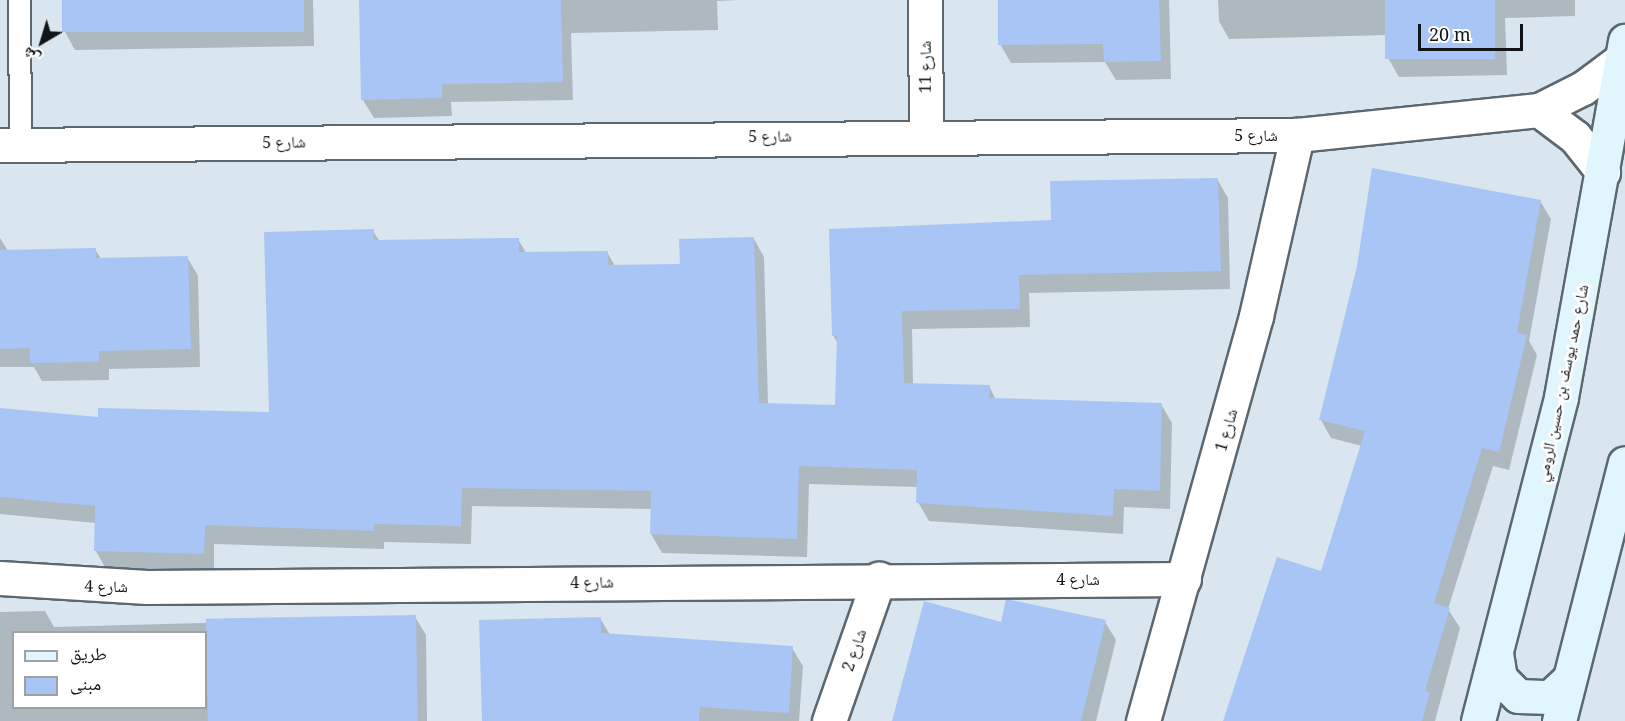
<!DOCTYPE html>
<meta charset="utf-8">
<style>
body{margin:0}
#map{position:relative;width:1625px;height:721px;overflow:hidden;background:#d9e6ef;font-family:"Noto Serif","Noto Naskh Arabic",serif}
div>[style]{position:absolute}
.shadow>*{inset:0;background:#0003}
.building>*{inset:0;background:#a9c5f5;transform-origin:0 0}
.roads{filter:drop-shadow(2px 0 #5c676f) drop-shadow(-2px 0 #5c676f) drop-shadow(0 2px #5c676f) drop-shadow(0 -2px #5c676f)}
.lane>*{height:21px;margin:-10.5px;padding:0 10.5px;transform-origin:10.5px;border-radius:10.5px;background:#fff}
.street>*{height:33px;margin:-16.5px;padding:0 16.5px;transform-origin:16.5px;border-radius:16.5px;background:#fff}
.secondary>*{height:33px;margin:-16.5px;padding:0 16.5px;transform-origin:16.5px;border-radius:16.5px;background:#e1f5fd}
span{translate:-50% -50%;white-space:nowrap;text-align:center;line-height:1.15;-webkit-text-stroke:5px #fff;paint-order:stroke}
.street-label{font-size:16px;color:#111518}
.legend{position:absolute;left:12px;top:631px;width:195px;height:78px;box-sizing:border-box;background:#fff;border:2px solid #a0a1a3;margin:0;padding:8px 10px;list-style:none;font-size:18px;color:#111518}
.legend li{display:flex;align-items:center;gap:12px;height:30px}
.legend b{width:30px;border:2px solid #a0a1a3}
.north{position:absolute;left:12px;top:12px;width:60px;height:60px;-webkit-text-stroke:4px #fff;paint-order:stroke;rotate:218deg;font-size:16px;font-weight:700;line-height:24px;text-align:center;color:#111518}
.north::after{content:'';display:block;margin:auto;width:21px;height:27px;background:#111518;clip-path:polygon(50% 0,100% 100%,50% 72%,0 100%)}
.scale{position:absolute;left:1418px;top:24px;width:105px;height:27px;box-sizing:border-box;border:3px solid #111518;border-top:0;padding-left:8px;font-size:18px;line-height:21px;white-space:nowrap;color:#111518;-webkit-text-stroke:4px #fff;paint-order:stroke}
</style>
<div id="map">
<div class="shadow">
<div style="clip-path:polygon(64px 0,313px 0,314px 46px,75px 50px,65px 32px)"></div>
<div style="clip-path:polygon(360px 0,739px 0,717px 1px,718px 30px,571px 33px,573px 100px,451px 102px,452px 116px,374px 118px,363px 100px)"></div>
<div style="clip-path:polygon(999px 0,1169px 0,1171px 79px,1116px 80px,1105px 62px,1011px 63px,1000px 44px)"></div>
<div style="clip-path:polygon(1218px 0,1575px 0,1575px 16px,1505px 18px,1507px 75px,1399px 77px,1388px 58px,1387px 35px,1229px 39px,1219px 21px)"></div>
<div style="clip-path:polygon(1217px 179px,1228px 198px,1230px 289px,1029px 293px,1030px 327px,912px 329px,913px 384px,989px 386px,996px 400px,1161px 404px,1172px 423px,1170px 509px,1124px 507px,1123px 534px,929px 521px,918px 502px,918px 487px,809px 484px,807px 557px,662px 553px,651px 534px,652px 509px,472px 506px,471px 544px,384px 542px,384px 549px,214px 544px,214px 572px,106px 569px,96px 551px,96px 523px,0 514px,0 409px,99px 419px,270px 414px,373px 231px,380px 242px,518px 239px,526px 253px,607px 252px,615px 266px,681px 266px,754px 239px,764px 257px,768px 404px,836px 406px,838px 344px,833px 335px,1053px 221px)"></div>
<div style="clip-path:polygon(1540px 201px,1551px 219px,1529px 341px,1537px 355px,1509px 470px,1493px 466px,1448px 609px,1460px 628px,1435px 721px,1224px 721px,1322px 573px,1362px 446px,1331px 438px,1321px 420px)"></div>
<div style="clip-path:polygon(0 238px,8px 251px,95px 249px,101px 259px,187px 257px,198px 276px,200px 367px,109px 369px,109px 380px,42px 381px,34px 367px,0 367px)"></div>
<div style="clip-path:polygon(evenodd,45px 611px,54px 627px,415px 617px,426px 635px,427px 721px,0 721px,0 612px,45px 611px,14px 632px,206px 632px,206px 708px,14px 708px,14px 632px)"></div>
<div style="clip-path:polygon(600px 618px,610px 635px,792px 648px,803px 666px,799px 721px,484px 721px)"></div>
<div style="clip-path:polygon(1105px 622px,1116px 640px,1096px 721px,894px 721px,1002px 623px)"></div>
</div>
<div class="building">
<div style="left:62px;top:0;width:242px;height:32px"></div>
<div style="clip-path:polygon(359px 0,561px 0,563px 82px,442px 84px,442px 98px,361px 100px)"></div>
<div style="clip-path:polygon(998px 0,1159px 0,1161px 61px,1104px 62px,1103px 44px,998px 45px)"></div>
<div style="left:1385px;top:0;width:110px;height:59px"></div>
<div style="clip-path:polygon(1372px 168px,1541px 200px,1517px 332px,1527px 335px,1499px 452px,1482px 448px,1434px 603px,1450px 608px,1425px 691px,1430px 692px,1422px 721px,1223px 721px,1277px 557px,1321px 571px,1365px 431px,1319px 420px,1357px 266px)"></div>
<div style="clip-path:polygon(1218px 178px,1221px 271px,1019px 275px,1020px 309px,902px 311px,904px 383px,990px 385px,989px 398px,1162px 403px,1160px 491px,1114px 489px,1113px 516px,916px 503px,917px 470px,799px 466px,797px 539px,650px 534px,651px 491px,462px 488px,461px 526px,374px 524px,374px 531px,205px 525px,204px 554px,94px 551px,95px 506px,0 497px,0 408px,98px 417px,98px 408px,269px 412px,264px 232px,374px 229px,374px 240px,519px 238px,519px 252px,608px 251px,608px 265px,680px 264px,679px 239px,754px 237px,759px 403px,835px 405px,837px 336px,832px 336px,829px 229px,1051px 220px,1050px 181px)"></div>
<div style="clip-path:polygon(96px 248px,96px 258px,188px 256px,191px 349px,99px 351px,99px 362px,30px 363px,30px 348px,0 349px,0 250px)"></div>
<div style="clip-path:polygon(1006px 599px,1106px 620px,1081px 721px,892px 721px,924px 601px,1001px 622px)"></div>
<div style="left:416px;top:615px;width:106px;height:210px;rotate:89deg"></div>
<div style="clip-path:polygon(601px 617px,601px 633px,793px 646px,789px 713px,700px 707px,699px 721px,482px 721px,479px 620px)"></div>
</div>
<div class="roads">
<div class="lane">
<div style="left:19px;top:0;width:145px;rotate:89.6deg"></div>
</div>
<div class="street">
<div style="left:925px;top:0;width:135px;rotate:89.6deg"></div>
<div style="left:1539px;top:110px;width:45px;rotate:36.9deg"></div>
<div style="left:1575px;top:137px;width:45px;rotate:51.3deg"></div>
<div style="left:0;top:145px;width:1297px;rotate:-0.44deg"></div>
<div style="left:1297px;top:135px;width:243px;rotate:-5.9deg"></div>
<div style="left:1539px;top:110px;width:49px;rotate:-26.6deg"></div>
<div style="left:1583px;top:88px;width:49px;rotate:-36.6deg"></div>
<div style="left:0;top:578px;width:147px;rotate:3.5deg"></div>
<div style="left:147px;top:587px;width:1037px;rotate:-0.44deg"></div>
<div style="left:829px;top:721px;width:151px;rotate:-70.7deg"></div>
<div style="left:1143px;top:721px;width:420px;rotate:-74.4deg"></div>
<div style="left:1256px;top:316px;width:186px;rotate:-77.2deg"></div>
</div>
<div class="secondary">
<div style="left:1496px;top:653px;width:25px;rotate:81deg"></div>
<div style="left:1500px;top:678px;width:25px;rotate:45deg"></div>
<div style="left:1518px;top:696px;width:32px;rotate:2deg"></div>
<div style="left:1550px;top:697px;width:26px;rotate:-43deg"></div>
<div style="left:1478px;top:721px;width:334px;rotate:-75.6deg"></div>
<div style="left:1561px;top:397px;width:362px;rotate:-79.8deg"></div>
<div style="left:1559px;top:721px;width:266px;rotate:-75.7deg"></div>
</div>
</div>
<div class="street-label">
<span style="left:925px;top:67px;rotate:-90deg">شارع 11</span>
<span style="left:1256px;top:135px">شارع 5</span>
<span style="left:770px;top:136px;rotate:-1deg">شارع 5</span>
<span style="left:284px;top:142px;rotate:-1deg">شارع 5</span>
<span style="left:1562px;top:383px;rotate:-78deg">شارع حمد يوسف بن حسين الرومي</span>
<span style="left:1226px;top:430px;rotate:-74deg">شارع 1</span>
<span style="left:1078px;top:579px">شارع 4</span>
<span style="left:592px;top:582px;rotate:-1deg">شارع 4</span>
<span style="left:106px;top:586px;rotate:1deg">شارع 4</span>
<span style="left:854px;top:650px;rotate:-71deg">شارع 2</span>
</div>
<ul class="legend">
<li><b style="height:8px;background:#e1f5fd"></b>طريق</li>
<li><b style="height:16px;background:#a9c5f5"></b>مبنى</li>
</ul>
<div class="north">ش</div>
<div class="scale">20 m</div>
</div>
